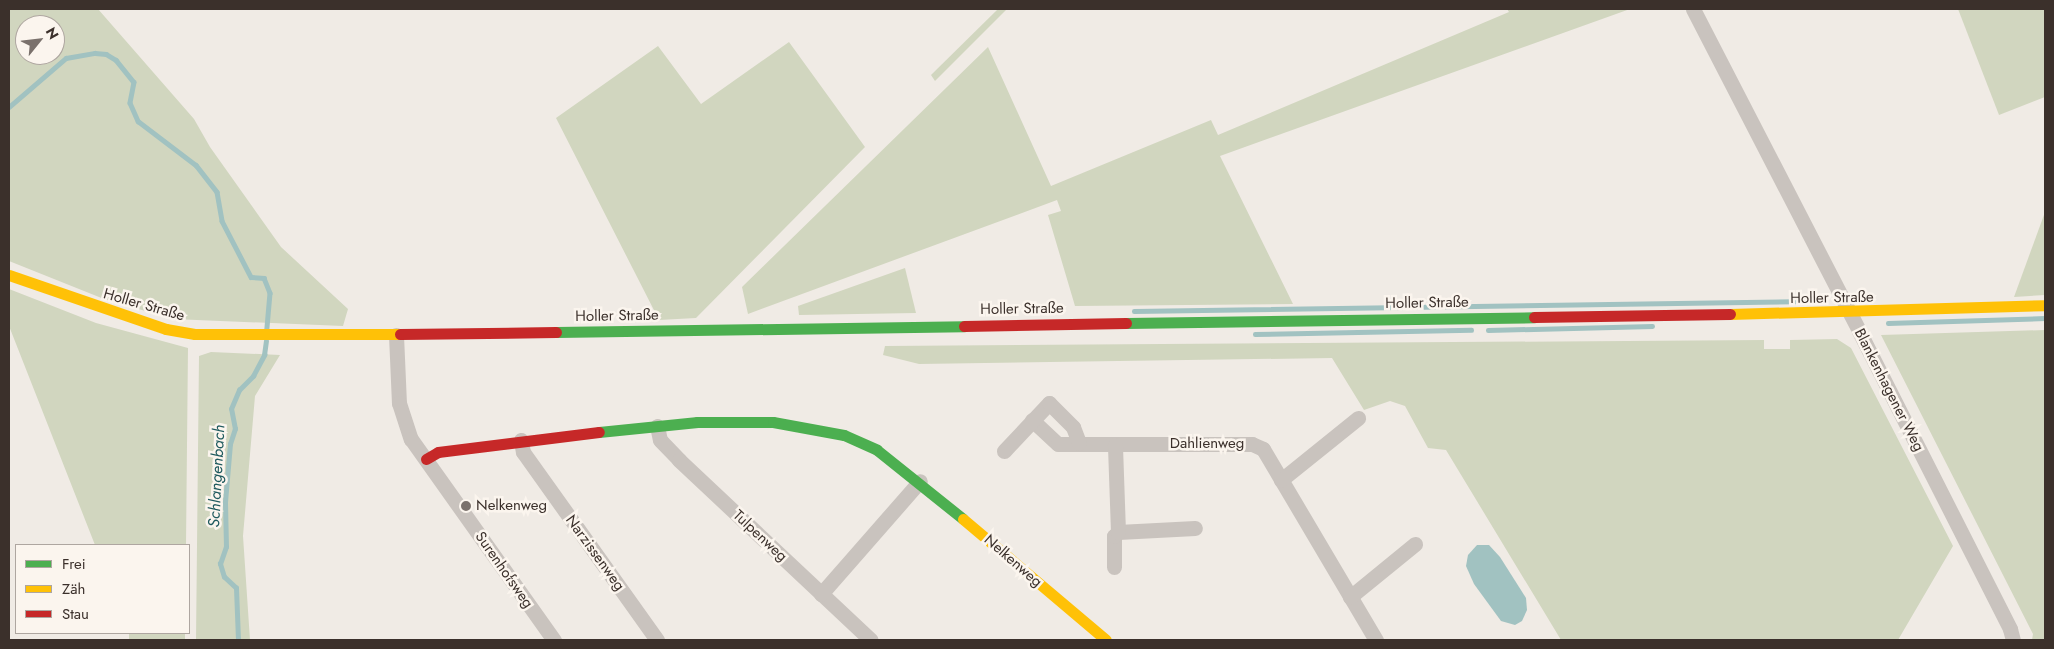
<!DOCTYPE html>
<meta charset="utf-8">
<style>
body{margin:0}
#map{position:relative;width:2054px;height:649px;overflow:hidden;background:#f0ebe5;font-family:Jost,sans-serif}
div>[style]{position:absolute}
.green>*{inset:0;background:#d1d6bf;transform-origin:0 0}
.water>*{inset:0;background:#a1c2c1}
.stream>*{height:4.5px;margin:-2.25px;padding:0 2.25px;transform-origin:2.25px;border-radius:2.25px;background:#a1c2c1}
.street>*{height:15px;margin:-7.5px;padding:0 7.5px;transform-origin:7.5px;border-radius:7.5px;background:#c9c3be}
.fast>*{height:11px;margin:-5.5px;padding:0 5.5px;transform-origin:5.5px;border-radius:5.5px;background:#4caf50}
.slow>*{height:11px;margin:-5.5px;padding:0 5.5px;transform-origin:5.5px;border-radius:5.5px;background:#ffc107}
.jam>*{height:11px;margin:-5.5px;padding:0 5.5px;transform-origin:5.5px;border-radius:5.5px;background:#c62828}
.dots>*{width:14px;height:14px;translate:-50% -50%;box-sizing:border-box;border:2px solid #fbf5ee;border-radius:50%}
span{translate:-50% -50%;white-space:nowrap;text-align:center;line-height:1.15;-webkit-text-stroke:5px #fbf5ee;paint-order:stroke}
.street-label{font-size:15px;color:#3b302b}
.poi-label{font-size:15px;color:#3b302b}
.left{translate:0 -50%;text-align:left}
.water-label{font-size:16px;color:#1f5a5e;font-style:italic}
.frame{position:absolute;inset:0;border:10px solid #3b302b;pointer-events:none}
.legend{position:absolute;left:15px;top:544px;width:175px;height:90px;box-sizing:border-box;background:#fbf5ee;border:1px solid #aea6a0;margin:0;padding:6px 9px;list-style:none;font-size:15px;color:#3b302b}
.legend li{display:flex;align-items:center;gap:10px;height:25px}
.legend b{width:25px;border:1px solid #aea6a0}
.north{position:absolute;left:15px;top:15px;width:50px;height:50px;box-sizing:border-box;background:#fbf5ee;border:1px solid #aea6a0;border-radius:50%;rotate:61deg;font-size:14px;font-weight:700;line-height:20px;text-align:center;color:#3b302b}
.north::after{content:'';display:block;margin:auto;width:18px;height:22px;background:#7a716c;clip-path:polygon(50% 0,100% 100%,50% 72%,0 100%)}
</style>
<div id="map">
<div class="green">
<div style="clip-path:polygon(evenodd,9px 9px,98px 9px,194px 119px,210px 147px,281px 247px,348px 309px,343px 326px,173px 319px,104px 299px,9px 261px,9px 9px,25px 25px,55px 25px,55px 55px,25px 55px,25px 25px)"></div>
<div style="clip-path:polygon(998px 9px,1007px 9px,935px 81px,931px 75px)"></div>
<div style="clip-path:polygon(1507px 9px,1630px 9px,1220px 156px,1293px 304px,1075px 306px,1048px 215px,1061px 211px,1057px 200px,748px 314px,742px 287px,988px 47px,1051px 186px,1211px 120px,1218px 135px,1509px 12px)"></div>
<div style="clip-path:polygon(1958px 9px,2045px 9px,2045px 97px,1999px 115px)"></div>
<div style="clip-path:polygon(789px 42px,865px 147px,696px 318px,659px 320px,556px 118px,658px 46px,701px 104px)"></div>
<div style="clip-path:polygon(2045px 212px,2045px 295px,2014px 297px)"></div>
<div style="clip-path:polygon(905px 268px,916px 313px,799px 315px,798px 306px)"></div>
<div style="clip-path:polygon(9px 289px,96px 323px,188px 348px,186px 545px,95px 545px,9px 326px)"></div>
<div style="clip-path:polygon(2045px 330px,2045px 640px,2032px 640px,2033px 634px,1881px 335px)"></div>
<div style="clip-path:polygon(1837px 339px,1851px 348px,1953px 546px,1898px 640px,1561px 640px,1446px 450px,1428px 448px,1405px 406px,1390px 401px,1364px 410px,1332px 358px,919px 364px,883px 355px,885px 346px,1764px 340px,1764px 349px,1790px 349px,1790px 340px)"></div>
<div style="clip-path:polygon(211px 352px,280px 355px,255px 396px,243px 536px,250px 640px,196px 640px,199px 356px)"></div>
<div style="left:129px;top:633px;width:56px;height:8px"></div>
</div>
<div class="water">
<div style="clip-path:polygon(1477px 545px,1489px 545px,1500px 557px,1526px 598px,1527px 610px,1522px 621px,1515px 625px,1501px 621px,1474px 584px,1466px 566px,1468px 555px)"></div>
</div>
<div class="stream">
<div style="left:9px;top:107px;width:75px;rotate:-40.7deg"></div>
<div style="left:66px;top:58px;width:29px;rotate:-10deg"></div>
<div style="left:95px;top:53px;width:11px;rotate:5deg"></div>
<div style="left:106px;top:54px;width:12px;rotate:31deg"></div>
<div style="left:116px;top:60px;width:28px;rotate:51deg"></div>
<div style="left:134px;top:82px;width:21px;rotate:101deg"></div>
<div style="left:130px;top:103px;width:20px;rotate:66deg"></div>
<div style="left:138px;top:121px;width:73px;rotate:37.2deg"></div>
<div style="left:196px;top:165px;width:34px;rotate:52deg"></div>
<div style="left:217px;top:192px;width:29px;rotate:80deg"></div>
<div style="left:222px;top:221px;width:63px;rotate:62.6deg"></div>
<div style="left:251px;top:277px;width:13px;rotate:4deg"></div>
<div style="left:264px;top:278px;width:16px;rotate:68deg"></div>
<div style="left:270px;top:293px;width:38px;rotate:95deg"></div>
<div style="left:1134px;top:311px;width:675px;rotate:-0.85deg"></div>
<div style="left:1888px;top:323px;width:157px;rotate:-1.8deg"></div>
<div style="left:1488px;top:330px;width:164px;rotate:-1.4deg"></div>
<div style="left:1255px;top:334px;width:216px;rotate:-1.1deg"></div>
<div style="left:238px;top:640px;width:52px;rotate:-92.2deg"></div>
<div style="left:236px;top:588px;width:16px;rotate:-137deg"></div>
<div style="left:224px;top:577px;width:14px;rotate:-107deg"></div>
<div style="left:220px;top:564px;width:18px;rotate:-71deg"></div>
<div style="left:226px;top:547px;width:45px;rotate:-91.3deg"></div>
<div style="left:225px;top:502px;width:58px;rotate:-85.1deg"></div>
<div style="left:230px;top:444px;width:16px;rotate:-72deg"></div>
<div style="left:235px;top:429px;width:20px;rotate:-101deg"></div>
<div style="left:231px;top:409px;width:21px;rotate:-67deg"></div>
<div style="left:239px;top:390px;width:20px;rotate:-45deg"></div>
<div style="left:253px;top:376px;width:24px;rotate:-62deg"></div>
<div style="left:264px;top:355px;width:14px;rotate:-82deg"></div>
</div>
<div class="street">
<div style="left:1693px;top:9px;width:362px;rotate:62.7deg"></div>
<div style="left:1859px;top:331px;width:334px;rotate:63.1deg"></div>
<div style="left:2010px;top:629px;width:11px;rotate:75deg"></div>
<div style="left:396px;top:335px;width:68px;rotate:87.5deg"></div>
<div style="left:399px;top:403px;width:38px;rotate:72deg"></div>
<div style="left:411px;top:439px;width:247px;rotate:54.6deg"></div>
<div style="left:1032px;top:420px;width:35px;rotate:43deg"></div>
<div style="left:1058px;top:444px;width:194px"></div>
<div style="left:1252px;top:444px;width:12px;rotate:24deg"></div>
<div style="left:1263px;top:449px;width:222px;rotate:59.4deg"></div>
<div style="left:657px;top:426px;width:14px;rotate:78deg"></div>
<div style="left:660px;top:440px;width:28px;rotate:46deg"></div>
<div style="left:679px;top:460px;width:263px;rotate:43.2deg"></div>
<div style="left:521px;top:440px;width:12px;rotate:81deg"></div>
<div style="left:523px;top:452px;width:231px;rotate:54.5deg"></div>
<div style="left:1004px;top:451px;width:66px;rotate:-46.8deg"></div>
<div style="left:1049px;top:403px;width:34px;rotate:45deg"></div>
<div style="left:1073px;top:427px;width:17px;rotate:69deg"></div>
<div style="left:1281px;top:480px;width:99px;rotate:-38.8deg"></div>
<div style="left:1118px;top:532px;width:77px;rotate:-3deg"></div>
<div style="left:1114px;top:567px;width:31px;rotate:-90deg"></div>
<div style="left:1114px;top:536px;width:6px;rotate:-45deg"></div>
<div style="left:1118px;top:532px;width:87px;rotate:-92deg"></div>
<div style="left:821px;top:594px;width:150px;rotate:-48.8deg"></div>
<div style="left:1350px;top:597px;width:84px;rotate:-39.2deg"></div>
</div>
<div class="fast">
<div style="left:1126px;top:323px;width:408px;rotate:-0.8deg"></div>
<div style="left:556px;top:332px;width:408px;rotate:-0.8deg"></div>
<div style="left:599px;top:432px;width:99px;rotate:-5.8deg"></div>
<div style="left:697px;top:422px;width:76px"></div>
<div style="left:773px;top:422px;width:72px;rotate:10.4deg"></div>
<div style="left:844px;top:435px;width:36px;rotate:24deg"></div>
<div style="left:877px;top:450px;width:110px;rotate:38.7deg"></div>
</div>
<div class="slow">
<div style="left:9px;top:275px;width:166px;rotate:19deg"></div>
<div style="left:166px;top:329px;width:29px;rotate:10deg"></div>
<div style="left:195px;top:334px;width:205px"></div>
<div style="left:1730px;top:314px;width:315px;rotate:-1.6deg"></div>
<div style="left:963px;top:519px;width:187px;rotate:40.2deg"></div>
</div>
<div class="jam">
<div style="left:1534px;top:317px;width:196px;rotate:-0.9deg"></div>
<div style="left:964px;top:326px;width:162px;rotate:-1.1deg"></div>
<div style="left:400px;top:334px;width:156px;rotate:-0.7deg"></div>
<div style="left:426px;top:459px;width:14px;rotate:-30deg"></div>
<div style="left:438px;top:452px;width:162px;rotate:-7.1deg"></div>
</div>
<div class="dots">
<div style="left:466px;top:506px;background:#7a716c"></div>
</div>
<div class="street-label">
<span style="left:1832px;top:298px;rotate:-1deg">Holler Straße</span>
<span style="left:1427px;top:303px;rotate:-1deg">Holler Straße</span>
<span style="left:144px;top:305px;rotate:16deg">Holler Straße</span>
<span style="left:1022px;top:309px;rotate:-1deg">Holler Straße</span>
<span style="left:617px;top:316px;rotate:-1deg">Holler Straße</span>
<span style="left:1889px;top:390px;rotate:63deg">Blankenhagener Weg</span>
<span style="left:1207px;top:444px">Dahlienweg</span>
<span style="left:760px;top:536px;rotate:43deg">Tulpenweg</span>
<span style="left:595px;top:553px;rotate:54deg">Narzissenweg</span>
<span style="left:1013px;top:561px;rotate:41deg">Nelkenweg</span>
<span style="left:504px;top:570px;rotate:55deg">Surenhofsweg</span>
</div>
<div class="poi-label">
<span class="left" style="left:476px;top:506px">Nelkenweg</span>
</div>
<div class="water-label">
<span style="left:217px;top:476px;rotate:-87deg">Schlangenbach</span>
</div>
<div class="frame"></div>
<ul class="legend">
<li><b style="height:6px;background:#4caf50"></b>Frei</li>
<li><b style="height:6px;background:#ffc107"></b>Zäh</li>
<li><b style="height:6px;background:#c62828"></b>Stau</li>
</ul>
<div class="north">N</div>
</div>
